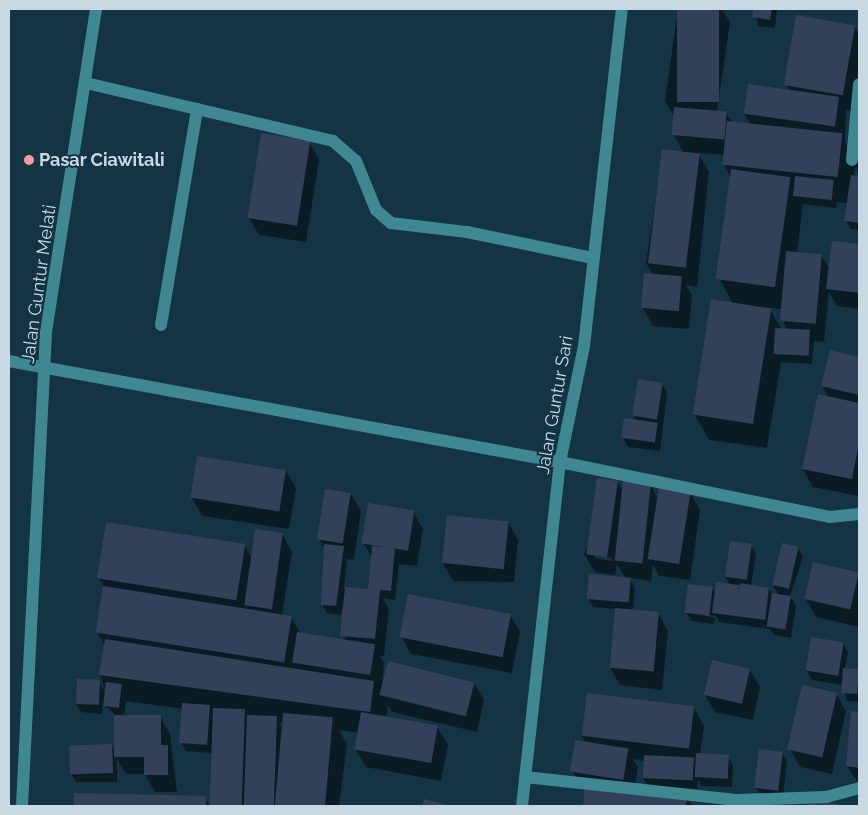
<!DOCTYPE html>
<style>
body{margin:0}
#map{position:relative;width:868px;height:815px;overflow:hidden;background:#143445;font-family:Raleway,sans-serif}
div>[style]{position:absolute}
.shadow>*{inset:0;background:#0007}
.building>*{inset:0;background:#32405a;transform-origin:0 0}
.minor>*{height:12px;margin:-6px;padding:0 6px;transform-origin:6px;border-radius:6px;background:#3f8791}
.dots>*{width:14px;height:14px;translate:-50% -50%;box-sizing:border-box;border:2px solid #143445;border-radius:50%}
span{translate:-50% -50%;white-space:nowrap;text-align:center;line-height:1.15;-webkit-text-stroke:4px #143445;paint-order:stroke}
.poi-label{font-size:18px;color:#c8d9e4;font-weight:700}
.left{translate:0 -50%;text-align:left}
.street-label{font-size:18px;color:#c8d9e4}
.frame{position:absolute;inset:0;border:10px solid #c8d9e4;pointer-events:none}
</style>
<div id="map">
<div class="shadow">
<div style="clip-path:polygon(evenodd,678px 9px,722px 9px,730px 22px,717px 112px,726px 113px,732px 122px,751px 125px,744px 114px,790px 91px,786px 84px,854px 26px,859px 34px,859px 76px,854px 111px,846px 110px,845px 143px,855px 159px,859px 130px,859px 173px,855px 166px,854px 176px,859px 177px,859px 230px,851px 229px,846px 221px,848px 203px,837px 202px,836px 208px,803px 204px,797px 253px,821px 255px,830px 270px,833px 242px,859px 246px,859px 309px,837px 306px,829px 292px,824px 342px,814px 341px,812px 364px,781px 362px,767px 448px,709px 440px,695px 415px,733px 304px,719px 278px,731px 178px,724px 165px,725px 155px,698px 153px,709px 172px,697px 287px,686px 285px,692px 295px,689px 329px,653px 326px,643px 308px,653px 275px,646px 263px,663px 151px,684px 153px,673px 134px,675px 118px,665px 101px,678px 9px,769px 308px,781px 309px,786px 330px,782px 330px,769px 308px)"></div>
<div style="clip-path:polygon(755px 9px,777px 9px,775px 28px,758px 26px)"></div>
<div style="clip-path:polygon(309px 142px,319px 160px,306px 242px,259px 235px,249px 218px)"></div>
<div style="clip-path:polygon(831px 351px,859px 358px,859px 496px,813px 487px,803px 469px,829px 398px,822px 385px)"></div>
<div style="clip-path:polygon(662px 384px,667px 393px,660px 451px,628px 447px,623px 438px,636px 421px,634px 416px)"></div>
<div style="clip-path:polygon(286px 471px,296px 488px,289px 529px,202px 516px,192px 498px)"></div>
<div style="clip-path:polygon(evenodd,618px 482px,623px 492px,651px 485px,658px 499px,690px 493px,700px 510px,690px 580px,659px 576px,653px 565px,651px 581px,630px 578px,635px 588px,633px 611px,658px 613px,668px 631px,662px 690px,620px 685px,610px 668px,616px 609px,593px 607px,588px 598px,626px 579px,617px 564px,615px 575px,595px 572px,584px 554px,618px 482px,595px 555px,612px 558px,611px 561px,595px 558px,595px 555px)"></div>
<div style="clip-path:polygon(evenodd,351px 494px,361px 511px,354px 560px,347px 559px,344px 588px,369px 590px,372px 558px,363px 542px,413px 511px,423px 529px,417px 566px,399px 564px,395px 600px,383px 598px,389px 609px,384px 656px,380px 656px,384px 663px,381px 697px,389px 663px,474px 683px,484px 700px,477px 732px,392px 712px,388px 705px,386px 718px,437px 727px,448px 745px,441px 781px,366px 767px,356px 750px,359px 733px,339px 730px,347px 744px,339px 806px,210px 806px,213px 753px,186px 751px,181px 742px,183px 709px,126px 701px,124px 716px,160px 716px,170px 734px,177px 792px,155px 792px,145px 774px,126px 774px,117px 759px,117px 782px,76px 782px,71px 774px,112px 746px,115px 752px,115px 715px,103px 703px,102px 714px,81px 712px,76px 704px,99px 682px,106px 693px,100px 675px,105px 646px,97px 632px,104px 587px,99px 578px,244px 544px,251px 557px,282px 534px,292px 552px,282px 615px,291px 617px,301px 634px,345px 641px,344px 604px,341px 615px,327px 613px,322px 605px,325px 549px,319px 539px,351px 494px,279px 722px,284px 723px,283px 729px,279px 722px)"></div>
<div style="clip-path:polygon(508px 522px,518px 540px,514px 582px,453px 581px,443px 563px)"></div>
<div style="clip-path:polygon(751px 545px,756px 554px,751px 587px,769px 589px,772px 594px,779px 595px,772px 584px,798px 548px,803px 557px,790px 596px,796px 606px,791px 638px,774px 635px,770px 629px,719px 622px,716px 616px,690px 612px,715px 618px,714px 624px,691px 621px,686px 612px,713px 589px,716px 594px,730px 585px,725px 577px)"></div>
<div style="clip-path:polygon(814px 564px,859px 574px,859px 627px,816px 617px,806px 599px)"></div>
<div style="clip-path:polygon(510px 615px,520px 632px,512px 673px,411px 654px,401px 636px)"></div>
<div style="clip-path:polygon(812px 638px,843px 643px,848px 652px,845px 669px,859px 670px,859px 702px,847px 701px,843px 685px,812px 680px,807px 671px)"></div>
<div style="clip-path:polygon(750px 670px,760px 687px,753px 720px,715px 712px,705px 695px)"></div>
<div style="clip-path:polygon(588px 694px,694px 708px,704px 726px,700px 755px,728px 757px,733px 765px,732px 787px,701px 786px,698px 779px,697px 789px,648px 787px,643px 778px,644px 761px,633px 759px,638px 767px,634px 792px,686px 796px,692px 806px,585px 806px,586px 790px,572px 772px,586px 743px,582px 736px)"></div>
<div style="clip-path:polygon(836px 694px,846px 711px,832px 774px,800px 767px,790px 749px)"></div>
<div style="clip-path:polygon(852px 713px,859px 713px,859px 784px,847px 766px)"></div>
<div style="clip-path:polygon(782px 753px,787px 761px,783px 799px,761px 796px,756px 788px)"></div>
<div style="clip-path:polygon(76px 794px,205px 798px,210px 806px,75px 806px)"></div>
</div>
<div class="building">
<div style="left:677px;top:9px;width:42px;height:93px"></div>
<div style="clip-path:polygon(753px 9px,772px 9px,770px 20px,752px 17px)"></div>
<div style="left:796px;top:15px;width:60px;height:71px;rotate:10deg"></div>
<div style="left:748px;top:84px;width:92px;height:30px;rotate:8deg"></div>
<div style="left:674px;top:107px;width:53px;height:28px;rotate:5deg"></div>
<div style="left:727px;top:121px;width:116px;height:44px;rotate:6deg"></div>
<div style="left:261px;top:133px;width:50px;height:86px;rotate:9deg"></div>
<div style="left:662px;top:149px;width:38px;height:115px;rotate:7deg"></div>
<div style="left:731px;top:169px;width:60px;height:111px;rotate:8deg"></div>
<div style="clip-path:polygon(851px 175px,859px 176px,859px 223px,844px 221px)"></div>
<div style="left:795px;top:176px;width:39px;height:20px;rotate:6deg"></div>
<div style="clip-path:polygon(832px 241px,859px 244px,859px 293px,826px 289px)"></div>
<div style="left:786px;top:251px;width:36px;height:70px;rotate:5deg"></div>
<div style="left:644px;top:273px;width:38px;height:35px;rotate:5deg"></div>
<div style="left:711px;top:299px;width:61px;height:117px;rotate:9deg"></div>
<div style="left:775px;top:328px;width:35px;height:26px;rotate:3deg"></div>
<div style="clip-path:polygon(830px 350px,859px 357px,859px 395px,821px 386px)"></div>
<div style="left:638px;top:379px;width:25px;height:37px;rotate:9deg"></div>
<div style="clip-path:polygon(818px 394px,859px 403px,859px 443px,852px 479px,802px 469px)"></div>
<div style="left:624px;top:418px;width:34px;height:20px;rotate:8deg"></div>
<div style="left:197px;top:456px;width:90px;height:42px;rotate:9deg"></div>
<div style="left:597px;top:478px;width:21px;height:77px;rotate:8deg"></div>
<div style="left:623px;top:481px;width:28px;height:80px;rotate:6deg"></div>
<div style="left:659px;top:487px;width:32px;height:73px;rotate:9deg"></div>
<div style="left:325px;top:489px;width:26px;height:51px;rotate:9deg"></div>
<div style="left:368px;top:503px;width:47px;height:41px;rotate:9deg"></div>
<div style="left:447px;top:515px;width:62px;height:48px;rotate:6deg"></div>
<div style="left:106px;top:522px;width:141px;height:57px;rotate:9deg"></div>
<div style="left:255px;top:529px;width:28px;height:77px;rotate:8deg"></div>
<div style="left:730px;top:541px;width:22px;height:36px;rotate:8deg"></div>
<div style="left:782px;top:543px;width:17px;height:43px;rotate:13deg"></div>
<div style="clip-path:polygon(324px 544px,344px 546px,336px 606px,321px 605px)"></div>
<div style="clip-path:polygon(372px 546px,395px 548px,391px 591px,380px 590px,375px 639px,340px 636px,345px 587px,368px 589px)"></div>
<div style="left:813px;top:562px;width:47px;height:38px;rotate:13deg"></div>
<div style="left:589px;top:574px;width:42px;height:25px;rotate:5deg"></div>
<div style="clip-path:polygon(716px 582px,739px 585px,738px 596px,740px 583px,769px 588px,765px 620px,712px 613px)"></div>
<div style="left:688px;top:584px;width:25px;height:29px;rotate:7deg"></div>
<div style="left:103px;top:586px;width:191px;height:47px;rotate:9deg"></div>
<div style="left:772px;top:593px;width:19px;height:34px;rotate:9deg"></div>
<div style="left:408px;top:594px;width:105px;height:44px;rotate:11deg"></div>
<div style="left:615px;top:608px;width:44px;height:60px;rotate:5deg"></div>
<div style="left:297px;top:632px;width:79px;height:31px;rotate:9deg"></div>
<div style="left:811px;top:637px;width:33px;height:34px;rotate:9deg"></div>
<div style="clip-path:polygon(105px 639px,374px 681px,370px 712px,99px 675px)"></div>
<div style="left:712px;top:660px;width:39px;height:36px;rotate:13deg"></div>
<div style="left:388px;top:661px;width:89px;height:35px;rotate:14deg"></div>
<div style="left:843px;top:668px;width:16px;height:25px;rotate:4deg"></div>
<div style="left:77px;top:679px;width:23px;height:25px;rotate:2deg"></div>
<div style="left:106px;top:682px;width:16px;height:24px;rotate:7deg"></div>
<div style="left:802px;top:685px;width:36px;height:66px;rotate:13deg"></div>
<div style="left:587px;top:693px;width:108px;height:43px;rotate:7deg"></div>
<div style="left:182px;top:703px;width:28px;height:40px;rotate:4deg"></div>
<div style="left:213px;top:708px;width:32px;height:98px;rotate:2deg"></div>
<div style="clip-path:polygon(851px 711px,859px 712px,859px 768px,846px 766px)"></div>
<div style="left:361px;top:712px;width:78px;height:38px;rotate:10deg"></div>
<div style="left:283px;top:713px;width:50px;height:93px;rotate:5deg"></div>
<div style="clip-path:polygon(114px 715px,161px 715px,161px 745px,168px 745px,168px 775px,144px 775px,144px 757px,114px 757px)"></div>
<div style="left:247px;top:715px;width:30px;height:91px;rotate:2deg"></div>
<div style="left:575px;top:740px;width:54px;height:32px;rotate:9deg"></div>
<div style="left:112px;top:744px;width:29px;height:43px;rotate:88deg"></div>
<div style="left:759px;top:749px;width:24px;height:39px;rotate:7deg"></div>
<div style="left:696px;top:753px;width:33px;height:24px;rotate:3deg"></div>
<div style="left:644px;top:755px;width:50px;height:23px;rotate:3deg"></div>
<div style="clip-path:polygon(585px 786px,687px 795px,686px 806px,583px 806px)"></div>
<div style="clip-path:polygon(74px 793px,206px 796px,206px 806px,74px 806px)"></div>
<div style="clip-path:polygon(424px 799px,451px 806px,422px 806px)"></div>
<div style="clip-path:polygon(807px 801px,839px 804px,839px 806px,807px 806px)"></div>
</div>
<div class="minor">
<div style="left:86px;top:83px;width:254px;rotate:13.2deg"></div>
<div style="left:333px;top:141px;width:30px;rotate:41deg"></div>
<div style="left:356px;top:161px;width:53px;rotate:67.8deg"></div>
<div style="left:376px;top:210px;width:20px;rotate:41deg"></div>
<div style="left:391px;top:223px;width:77px;rotate:6.8deg"></div>
<div style="left:467px;top:232px;width:129px;rotate:11.7deg"></div>
<div style="left:852px;top:160px;width:76px;rotate:-84.7deg"></div>
<div style="left:161px;top:325px;width:219px;rotate:-80.5deg"></div>
<div style="left:9px;top:361px;width:560px;rotate:10.39deg"></div>
<div style="left:560px;top:462px;width:276px;rotate:11.5deg"></div>
<div style="left:830px;top:517px;width:29px;rotate:-6deg"></div>
<div style="left:525px;top:777px;width:214px;rotate:6.2deg"></div>
<div style="left:738px;top:800px;width:88px;rotate:-2deg"></div>
<div style="left:826px;top:797px;width:34px;rotate:-15deg"></div>
<div style="left:22px;top:806px;width:475px;rotate:-87.1deg"></div>
<div style="left:46px;top:332px;width:327px;rotate:-81.2deg"></div>
<div style="left:522px;top:806px;width:346px;rotate:-83.7deg"></div>
<div style="left:560px;top:462px;width:118px;rotate:-78.3deg"></div>
<div style="left:584px;top:346px;width:339px;rotate:-83.6deg"></div>
</div>
<div class="dots">
<div style="left:29px;top:160px;background:#f49aa3"></div>
</div>
<div class="poi-label">
<span class="left" style="left:39px;top:160px">Pasar Ciawitali</span>
</div>
<div class="street-label">
<span style="left:39px;top:284px;rotate:-82deg">Jalan Guntur Melati</span>
<span style="left:555px;top:405px;rotate:-80deg">Jalan Guntur Sari</span>
</div>
<div class="frame"></div>
</div>
